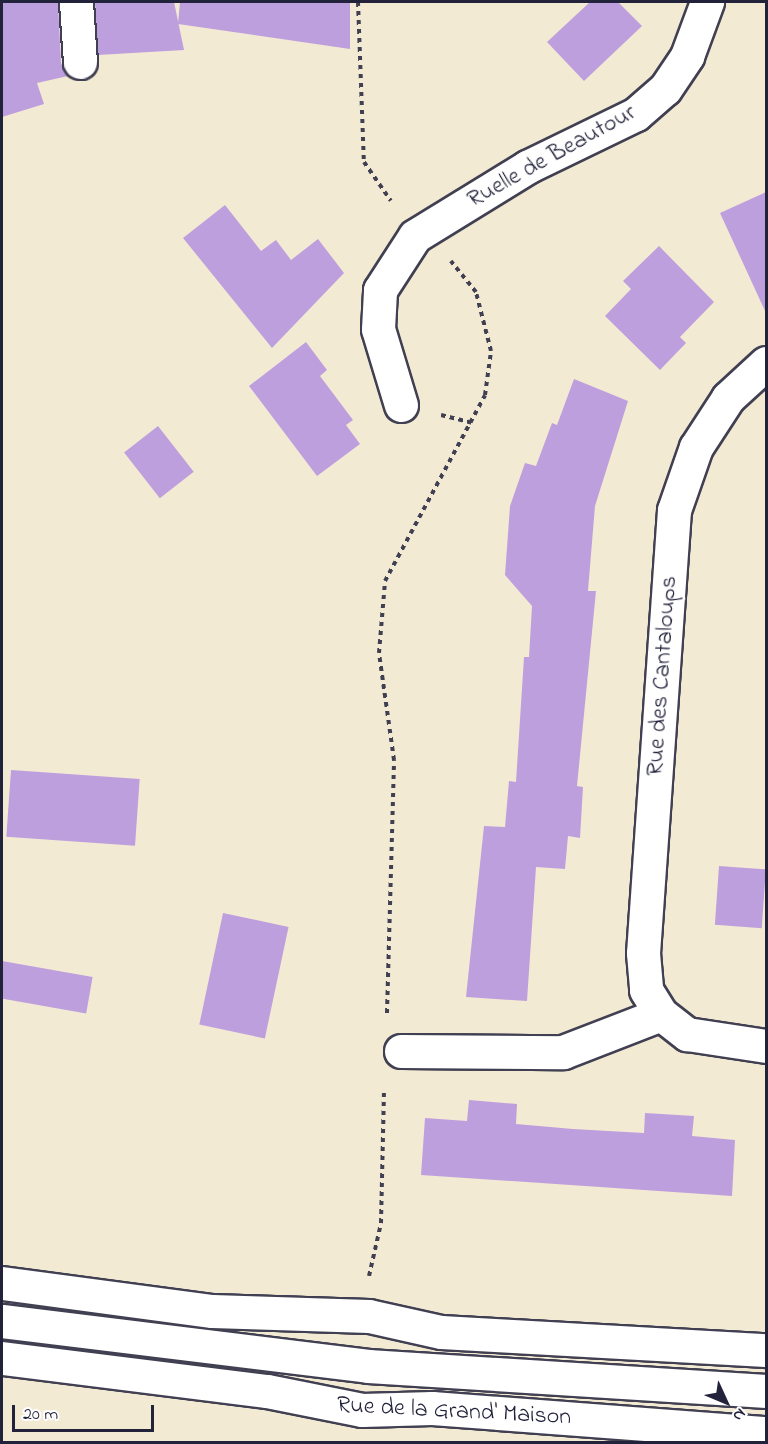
<!DOCTYPE html>
<style>
body{margin:0}
#map{position:relative;width:768px;height:1444px;overflow:hidden;background:#f3ead4;font-family:"Indie Flower",sans-serif}
div>[style]{position:absolute}
.building>*{inset:0;background:#be9fdd;transform-origin:0 0}
.path>*{height:4px;margin-top:-2px;transform-origin:0;background:repeating-linear-gradient(90deg,#414052 0 4.5px,transparent 0 9px)}
.roads{filter:drop-shadow(2px 0 #414052) drop-shadow(-2px 0 #414052) drop-shadow(0 2px #414052) drop-shadow(0 -2px #414052)}
.minor>*{height:33px;margin:-16.5px;padding:0 16.5px;transform-origin:16.5px;border-radius:16.5px;background:#fff}
.major>*{height:33px;margin:-16.5px;padding:0 16.5px;transform-origin:16.5px;border-radius:16.5px;background:#fff}
span{translate:-50% -50%;white-space:nowrap;text-align:center;line-height:1.15;-webkit-text-stroke:5px #fff;paint-order:stroke}
.street-label{font-size:24px;color:#22223b}
.frame{position:absolute;inset:0;border:3px solid #22223b;pointer-events:none}
.north{position:absolute;left:696px;top:1372px;width:60px;height:60px;-webkit-text-stroke:4px #fff;paint-order:stroke;rotate:134deg;font-size:16px;font-weight:700;line-height:24px;text-align:center;color:#22223b}
.north::after{content:'';display:block;margin:auto;width:21px;height:27px;background:#22223b;clip-path:polygon(50% 0,100% 100%,50% 72%,0 100%)}
.scale{position:absolute;left:12px;top:1405px;width:142px;height:27px;box-sizing:border-box;border:3px solid #22223b;border-top:0;padding-left:8px;font-size:18px;line-height:21px;white-space:nowrap;color:#22223b;-webkit-text-stroke:4px #fff;paint-order:stroke}
</style>
<div id="map">
<div class="building">
<div style="clip-path:polygon(2px 2px,58px 2px,61px 63px,68px 76px,37px 83px,44px 104px,2px 117px)"></div>
<div style="clip-path:polygon(95px 2px,174px 2px,184px 50px,98px 55px)"></div>
<div style="clip-path:polygon(180px 2px,350px 2px,350px 49px,178px 24px)"></div>
<div style="clip-path:polygon(590px 2px,618px 2px,642px 26px,584px 81px,547px 42px)"></div>
<div style="clip-path:polygon(766px 192px,766px 313px,720px 213px)"></div>
<div style="clip-path:polygon(225px 205px,261px 251px,276px 240px,291px 260px,318px 239px,344px 273px,272px 348px,183px 238px)"></div>
<div style="clip-path:polygon(659px 246px,714px 302px,680px 337px,686px 343px,660px 370px,605px 316px,631px 289px,623px 281px)"></div>
<div style="clip-path:polygon(306px 342px,327px 370px,320px 376px,353px 420px,346px 425px,360px 444px,317px 476px,249px 386px)"></div>
<div style="clip-path:polygon(574px 379px,628px 401px,595px 506px,588px 591px,596px 591px,577px 786px,583px 787px,580px 838px,568px 836px,565px 869px,536px 867px,527px 1001px,466px 997px,484px 826px,505px 827px,509px 781px,516px 782px,524px 657px,529px 657px,532px 606px,505px 575px,510px 506px,525px 463px,536px 466px,552px 423px,557px 425px)"></div>
<div style="left:158px;top:426px;width:58px;height:43px;rotate:52deg"></div>
<div style="left:11px;top:770px;width:129px;height:67px;rotate:4deg"></div>
<div style="left:719px;top:866px;width:47px;height:59px;rotate:4deg"></div>
<div style="left:223px;top:913px;width:67px;height:114px;rotate:12deg"></div>
<div style="left:2px;top:961px;width:92px;height:37px;rotate:10deg"></div>
<div style="clip-path:polygon(469px 1100px,517px 1104px,516px 1124px,573px 1129px,644px 1133px,645px 1113px,694px 1116px,692px 1136px,735px 1140px,732px 1196px,421px 1175px,425px 1118px,467px 1121px)"></div>
</div>
<div class="path">
<div style="left:358px;top:2px;width:160px;rotate:87.9deg"></div>
<div style="left:364px;top:162px;width:47px;rotate:55.3deg"></div>
<div style="left:441px;top:415px;width:32px;rotate:14deg"></div>
<div style="left:387px;top:1013px;width:253px;rotate:-88.4deg"></div>
<div style="left:394px;top:760px;width:108px;rotate:-98deg"></div>
<div style="left:379px;top:653px;width:72px;rotate:-85.2deg"></div>
<div style="left:385px;top:581px;width:211px;rotate:-61.7deg"></div>
<div style="left:485px;top:395px;width:44px;rotate:-82.2deg"></div>
<div style="left:491px;top:351px;width:61px;rotate:-104.3deg"></div>
<div style="left:476px;top:292px;width:40px;rotate:-129deg"></div>
<div style="left:369px;top:1276px;width:54px;rotate:-77.2deg"></div>
<div style="left:381px;top:1223px;width:133px;rotate:-88.7deg"></div>
</div>
<div class="roads">
<div class="minor">
<div style="left:76px;top:2px;width:60px;rotate:86.2deg"></div>
<div style="left:766px;top:363px;width:52px;rotate:137.4deg"></div>
<div style="left:728px;top:398px;width:59px;rotate:123.1deg"></div>
<div style="left:696px;top:447px;width:67px;rotate:109.2deg"></div>
<div style="left:674px;top:510px;width:444px;rotate:94deg"></div>
<div style="left:643px;top:953px;width:37px;rotate:85deg"></div>
<div style="left:646px;top:990px;width:28px;rotate:58deg"></div>
<div style="left:661px;top:1014px;width:33px;rotate:38deg"></div>
<div style="left:687px;top:1034px;width:80px;rotate:8.6deg"></div>
<div style="left:401px;top:405px;width:79px;rotate:-106.8deg"></div>
<div style="left:378px;top:329px;width:39px;rotate:-87deg"></div>
<div style="left:380px;top:290px;width:64px;rotate:-57.1deg"></div>
<div style="left:415px;top:236px;width:132px;rotate:-31.6deg"></div>
<div style="left:527px;top:167px;width:121px;rotate:-25.9deg"></div>
<div style="left:636px;top:114px;width:38px;rotate:-41deg"></div>
<div style="left:665px;top:89px;width:40px;rotate:-56deg"></div>
<div style="left:687px;top:56px;width:58px;rotate:-69.7deg"></div>
<div style="left:401px;top:1051px;width:162px;rotate:0.4deg"></div>
<div style="left:563px;top:1052px;width:105px;rotate:-21.2deg"></div>
<div style="left:2px;top:1321px;width:369px;rotate:7deg"></div>
<div style="left:368px;top:1366px;width:399px;rotate:3.6deg"></div>
</div>
<div class="major">
<div style="left:2px;top:1283px;width:212px;rotate:7.6deg"></div>
<div style="left:212px;top:1311px;width:157px;rotate:1.8deg"></div>
<div style="left:369px;top:1316px;width:74px;rotate:12.5deg"></div>
<div style="left:441px;top:1332px;width:325px;rotate:3.2deg"></div>
<div style="left:2px;top:1358px;width:267px;rotate:7.1deg"></div>
<div style="left:267px;top:1391px;width:97px;rotate:11.3deg"></div>
<div style="left:362px;top:1410px;width:70px;rotate:-1.6deg"></div>
<div style="left:432px;top:1408px;width:335px;rotate:4.3deg"></div>
</div>
</div>
<div class="street-label">
<span style="left:552px;top:157px;rotate:-29deg">Ruelle de Beautour</span>
<span style="left:663px;top:676px;rotate:-86deg">Rue des Cantaloups</span>
<span style="left:454px;top:1412px;rotate:3deg">Rue de la Grand' Maison</span>
</div>
<div class="frame"></div>
<div class="north">N</div>
<div class="scale">20 m</div>
</div>
